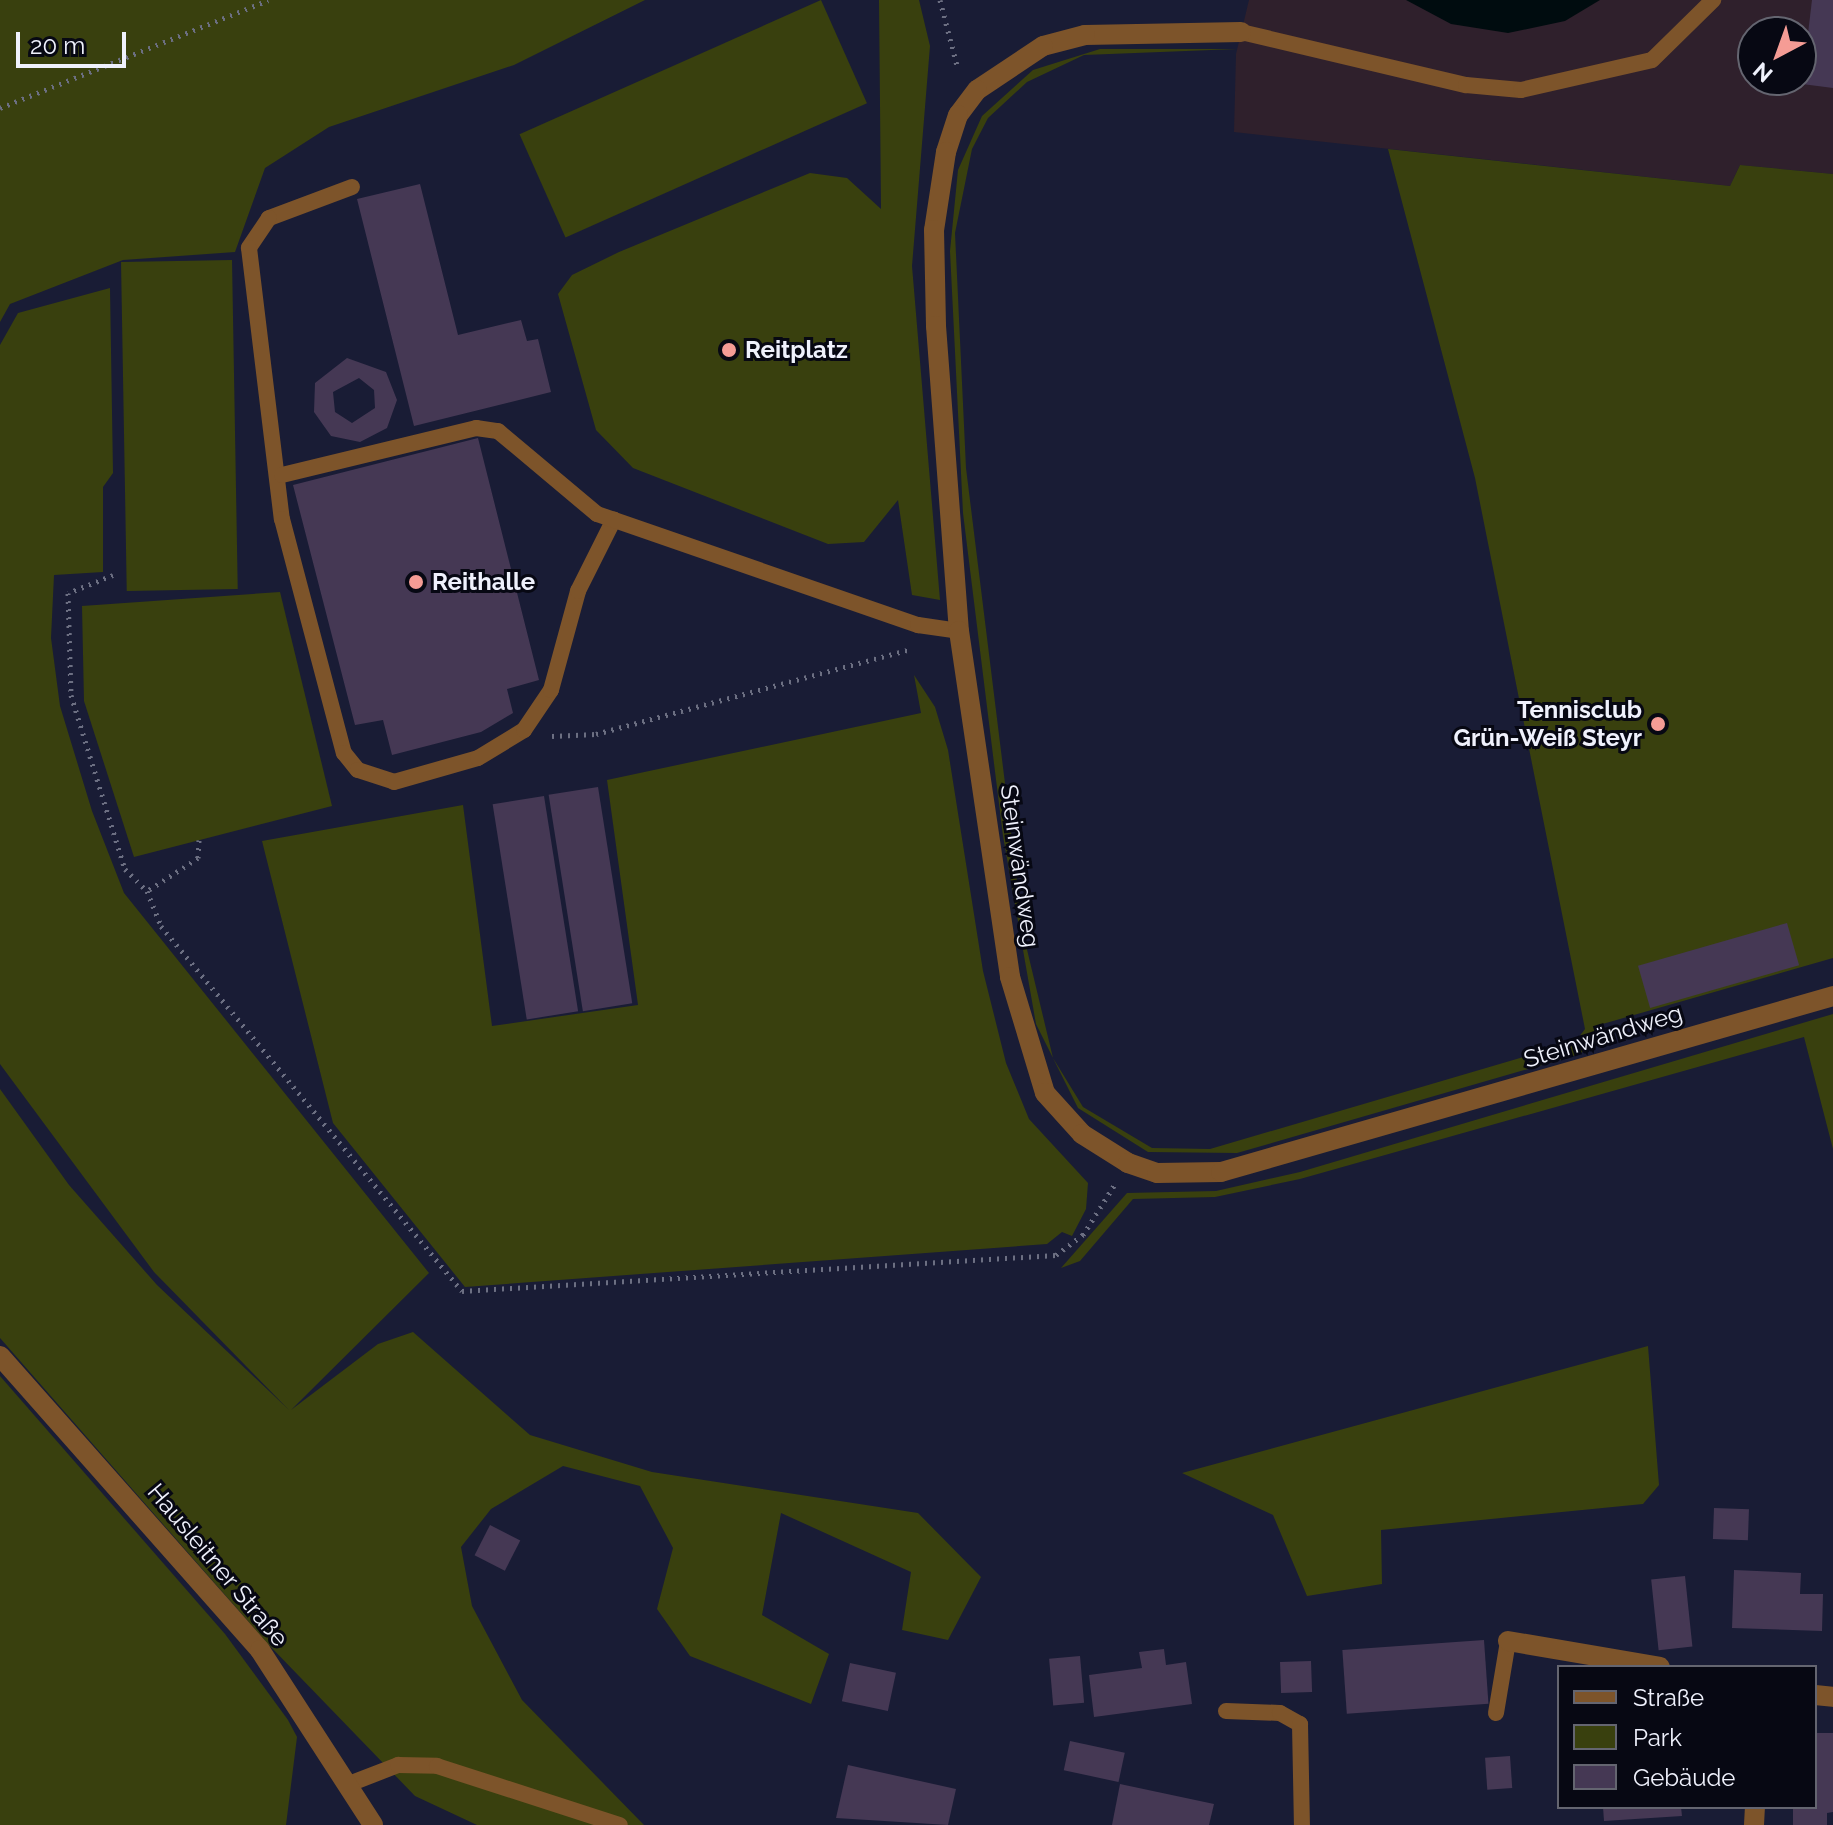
<!DOCTYPE html>
<meta charset="utf-8">
<style>
body{margin:0}
#map{position:relative;width:1833px;height:1825px;overflow:hidden;background:#191c35;font-family:Raleway,sans-serif}
div>[style]{position:absolute}
.industrial>*{inset:0;background:#2f202c}
.green>*{inset:0;background:#39400e;transform-origin:0 0}
.water>*{inset:0;background:#000c0f}
.building>*{inset:0;background:#453854;transform-origin:0 0}
.path>*{height:5px;margin-top:-2.5px;transform-origin:0;background:repeating-linear-gradient(90deg,#6c6f82 0 2px,transparent 0 8px)}
.lane>*{height:16px;margin:-8px;padding:0 8px;transform-origin:8px;border-radius:8px;background:#7d542a}
.street>*{height:20px;margin:-10px;padding:0 10px;transform-origin:10px;border-radius:10px;background:#7d542a}
.dots>*{width:22px;height:22px;translate:-50% -50%;box-sizing:border-box;border:4px solid #070813;border-radius:50%}
span{translate:-50% -50%;white-space:nowrap;text-align:center;line-height:1.15;-webkit-text-stroke:6px #070813;paint-order:stroke}
.poi-label{font-size:24px;color:#eff1fc;font-weight:700}
.left{translate:0 -50%;text-align:left}
.right{translate:-100% -50%;text-align:right}
.street-label{font-size:24px;color:#eff1fc}
.legend{position:absolute;left:1557px;top:1665px;width:260px;height:144px;box-sizing:border-box;background:#070813;border:2px solid #646570;margin:0;padding:10px 14px;list-style:none;font-size:24px;color:#eff1fc}
.legend li{display:flex;align-items:center;gap:16px;height:40px}
.legend b{width:40px;border:2px solid #646570}
.north{position:absolute;left:1737px;top:16px;width:80px;height:80px;box-sizing:border-box;background:#070813;border:2px solid #646570;border-radius:50%;rotate:221deg;font-size:22px;font-weight:700;line-height:32px;text-align:center;color:#eff1fc}
.north::after{content:'';display:block;margin:auto;width:28px;height:36px;background:#f59c95;clip-path:polygon(50% 0,100% 100%,50% 72%,0 100%)}
.scale{position:absolute;left:16px;top:32px;width:110px;height:36px;box-sizing:border-box;border:4px solid #eff1fc;border-top:0;padding-left:10px;font-size:24px;line-height:28px;white-space:nowrap;color:#eff1fc;-webkit-text-stroke:6px #070813;paint-order:stroke}
</style>
<div id="map">
<div class="industrial">
<div style="clip-path:polygon(evenodd,1249px 0,1833px 0,1833px 174px,1740px 165px,1730px 186px,1234px 132px,1236px 54px,1249px 0,1753px 32px,1801px 32px,1801px 80px,1753px 80px,1753px 32px)"></div>
</div>
<div class="green">
<div style="clip-path:polygon(0 0,645px 0,514px 65px,329px 127px,265px 168px,235px 252px,123px 260px,10px 304px,0 322px)"></div>
<div style="left:821px;top:0;width:113px;height:330px;rotate:66deg"></div>
<div style="clip-path:polygon(879px 0,919px 0,930px 46px,912px 266px,940px 600px,912px 595px,898px 500px,864px 542px,828px 544px,633px 468px,596px 430px,558px 294px,572px 275px,619px 252px,810px 173px,847px 178px,881px 209px)"></div>
<div style="clip-path:polygon(1100px 49px,1237px 49px,1084px 55px,1027px 82px,988px 118px,972px 149px,955px 233px,966px 468px,1024px 937px,1053px 1058px,1083px 1107px,1152px 1148px,1210px 1149px,1575px 1042px,1585px 1029px,1475px 478px,1388px 149px,1730px 186px,1740px 165px,1833px 174px,1833px 958px,1599px 1025px,1598px 1038px,1580px 1054px,1237px 1153px,1148px 1152px,1078px 1108px,1036px 1024px,1003px 836px,963px 513px,950px 251px,958px 170px,982px 116px,1033px 70px)"></div>
<div style="left:232px;top:260px;width:329px;height:111px;rotate:89deg"></div>
<div style="clip-path:polygon(110px 288px,113px 473px,103px 487px,103px 572px,54px 575px,51px 638px,60px 706px,92px 811px,124px 893px,429px 1273px,291px 1410px,378px 1344px,413px 1332px,530px 1435px,652px 1472px,918px 1513px,981px 1577px,948px 1640px,902px 1630px,911px 1572px,781px 1513px,762px 1615px,829px 1654px,811px 1704px,690px 1656px,657px 1609px,673px 1548px,640px 1486px,563px 1466px,491px 1509px,461px 1547px,472px 1606px,522px 1700px,644px 1825px,477px 1825px,415px 1796px,268px 1644px,0 1338px,0 1089px,69px 1185px,157px 1285px,289px 1410px,154px 1272px,0 1064px,0 345px,18px 313px)"></div>
<div style="clip-path:polygon(280px 592px,332px 806px,134px 857px,84px 701px,82px 606px)"></div>
<div style="clip-path:polygon(914px 675px,935px 707px,948px 750px,983px 971px,1006px 1063px,1029px 1119px,1088px 1183px,1086px 1209px,1072px 1236px,1062px 1232px,1047px 1244px,465px 1287px,333px 1123px,262px 841px,463px 805px,492px 1026px,638px 1005px,607px 780px,921px 713px)"></div>
<div style="clip-path:polygon(1833px 1014px,1833px 1149px,1804px 1037px,1300px 1179px,1215px 1197px,1133px 1199px,1080px 1261px,1061px 1268px,1127px 1193px,1216px 1191px,1300px 1172px)"></div>
<div style="clip-path:polygon(1648px 1346px,1659px 1485px,1643px 1504px,1381px 1530px,1382px 1584px,1307px 1596px,1273px 1515px,1182px 1473px)"></div>
<div style="clip-path:polygon(0 1376px,225px 1634px,288px 1720px,297px 1737px,286px 1825px,0 1825px)"></div>
</div>
<div class="water">
<div style="clip-path:polygon(1406px 0,1600px 0,1565px 21px,1508px 33px,1451px 24px)"></div>
</div>
<div class="building">
<div style="clip-path:polygon(1812px 0,1833px 0,1833px 88px,1802px 84px)"></div>
<div style="clip-path:polygon(420px 184px,458px 335px,521px 320px,527px 341px,538px 339px,551px 392px,414px 426px,357px 199px)"></div>
<div style="clip-path:polygon(evenodd,347px 358px,386px 372px,397px 400px,387px 428px,360px 442px,331px 436px,314px 412px,315px 383px,347px 358px,359px 378px,374px 390px,375px 408px,352px 423px,335px 412px,333px 392px,359px 378px)"></div>
<div style="clip-path:polygon(478px 438px,539px 680px,507px 689px,513px 713px,481px 732px,392px 755px,383px 720px,355px 725px,293px 485px)"></div>
<div style="left:598px;top:787px;width:219px;height:50px;rotate:81deg"></div>
<div style="left:544px;top:796px;width:218px;height:52px;rotate:81deg"></div>
<div style="left:1787px;top:923px;width:44px;height:155px;rotate:74deg"></div>
<div style="left:1714px;top:1508px;width:35px;height:31px;rotate:2deg"></div>
<div style="left:490px;top:1525px;width:34px;height:34px;rotate:27deg"></div>
<div style="clip-path:polygon(1734px 1570px,1801px 1573px,1800px 1594px,1823px 1594px,1822px 1631px,1732px 1628px)"></div>
<div style="left:1685px;top:1576px;width:71px;height:34px;rotate:84deg"></div>
<div style="left:1484px;top:1640px;width:64px;height:142px;rotate:86deg"></div>
<div style="clip-path:polygon(1164px 1649px,1166px 1665px,1186px 1662px,1192px 1704px,1094px 1717px,1089px 1675px,1142px 1668px,1139px 1652px)"></div>
<div style="left:1080px;top:1656px;width:47px;height:31px;rotate:85deg"></div>
<div style="left:1311px;top:1661px;width:31px;height:31px;rotate:88deg"></div>
<div style="left:850px;top:1663px;width:47px;height:39px;rotate:12deg"></div>
<div style="clip-path:polygon(1815px 1733px,1833px 1733px,1833px 1812px,1827px 1813px,1827px 1825px,1793px 1825px,1793px 1807px,1815px 1807px)"></div>
<div style="left:1070px;top:1741px;width:56px;height:30px;rotate:12deg"></div>
<div style="left:1510px;top:1756px;width:32px;height:25px;rotate:86deg"></div>
<div style="clip-path:polygon(848px 1765px,956px 1789px,948px 1825px,836px 1818px)"></div>
<div style="clip-path:polygon(1120px 1784px,1214px 1804px,1209px 1825px,1112px 1825px)"></div>
<div style="clip-path:polygon(1603px 1807px,1681px 1807px,1682px 1816px,1604px 1821px)"></div>
</div>
<div class="path">
<div style="left:940px;top:0;width:71px;rotate:75.4deg"></div>
<div style="left:0;top:108px;width:289px;rotate:-21.9deg"></div>
<div style="left:113px;top:575px;width:48px;rotate:158.2deg"></div>
<div style="left:68px;top:593px;width:102px;rotate:88.3deg"></div>
<div style="left:71px;top:695px;width:182px;rotate:72.8deg"></div>
<div style="left:125px;top:869px;width:31px;rotate:45deg"></div>
<div style="left:552px;top:736px;width:44px;rotate:-2.6deg"></div>
<div style="left:596px;top:734px;width:325px;rotate:-15.1deg"></div>
<div style="left:199px;top:840px;width:18px;rotate:93deg"></div>
<div style="left:198px;top:858px;width:61px;rotate:147.1deg"></div>
<div style="left:147px;top:891px;width:38px;rotate:68deg"></div>
<div style="left:161px;top:926px;width:473px;rotate:50.5deg"></div>
<div style="left:462px;top:1291px;width:595px;rotate:-3.47deg"></div>
<div style="left:1056px;top:1255px;width:34px;rotate:-37deg"></div>
<div style="left:1083px;top:1235px;width:60px;rotate:-57.9deg"></div>
</div>
<div class="lane">
<div style="left:1241px;top:32px;width:231px;rotate:13.3deg"></div>
<div style="left:1466px;top:85px;width:55px;rotate:5.2deg"></div>
<div style="left:1521px;top:90px;width:134px;rotate:-12.9deg"></div>
<div style="left:1652px;top:60px;width:86px;rotate:-44.5deg"></div>
<div style="left:352px;top:187px;width:89px;rotate:159.5deg"></div>
<div style="left:269px;top:218px;width:36px;rotate:124deg"></div>
<div style="left:249px;top:248px;width:273px;rotate:83.1deg"></div>
<div style="left:282px;top:519px;width:242px;rotate:75.2deg"></div>
<div style="left:344px;top:753px;width:22px;rotate:51deg"></div>
<div style="left:358px;top:770px;width:38px;rotate:18deg"></div>
<div style="left:394px;top:782px;width:87px;rotate:-15.9deg"></div>
<div style="left:478px;top:758px;width:54px;rotate:-31.3deg"></div>
<div style="left:524px;top:730px;width:48px;rotate:-56deg"></div>
<div style="left:551px;top:690px;width:103px;rotate:-74.7deg"></div>
<div style="left:578px;top:591px;width:80px;rotate:-63.4deg"></div>
<div style="left:282px;top:475px;width:200px;rotate:-13.6deg"></div>
<div style="left:476px;top:428px;width:22px;rotate:8deg"></div>
<div style="left:498px;top:431px;width:129px;rotate:40deg"></div>
<div style="left:597px;top:514px;width:340px;rotate:19.1deg"></div>
<div style="left:918px;top:625px;width:41px;rotate:8.3deg"></div>
<div style="left:1226px;top:1711px;width:54px;rotate:2.1deg"></div>
<div style="left:1280px;top:1713px;width:23px;rotate:29deg"></div>
<div style="left:1300px;top:1724px;width:101px;rotate:88.9deg"></div>
<div style="left:1496px;top:1713px;width:73px;rotate:-80.5deg"></div>
<div style="left:349px;top:1784px;width:53px;rotate:-21.2deg"></div>
<div style="left:398px;top:1765px;width:39px;rotate:1deg"></div>
<div style="left:437px;top:1766px;width:192px;rotate:17.9deg"></div>
</div>
<div class="street">
<div style="left:1241px;top:32px;width:156px;rotate:178.9deg"></div>
<div style="left:1085px;top:35px;width:43px;rotate:165.3deg"></div>
<div style="left:1043px;top:46px;width:79px;rotate:146.3deg"></div>
<div style="left:977px;top:90px;width:31px;rotate:127deg"></div>
<div style="left:958px;top:115px;width:39px;rotate:108deg"></div>
<div style="left:946px;top:152px;width:79px;rotate:98.7deg"></div>
<div style="left:934px;top:230px;width:96px;rotate:88.8deg"></div>
<div style="left:936px;top:326px;width:306px;rotate:85.7deg"></div>
<div style="left:959px;top:631px;width:350px;rotate:81.6deg"></div>
<div style="left:1010px;top:977px;width:121px;rotate:73.2deg"></div>
<div style="left:1045px;top:1093px;width:55px;rotate:47.9deg"></div>
<div style="left:1082px;top:1134px;width:54px;rotate:32.2deg"></div>
<div style="left:1128px;top:1163px;width:31px;rotate:19deg"></div>
<div style="left:1157px;top:1173px;width:64px;rotate:-0.9deg"></div>
<div style="left:1221px;top:1172px;width:637px;rotate:-16.04deg"></div>
<div style="left:0;top:1356px;width:392px;rotate:48.5deg"></div>
<div style="left:260px;top:1650px;width:208px;rotate:57.1deg"></div>
<div style="left:1508px;top:1641px;width:154px;rotate:9.7deg"></div>
<div style="left:1815px;top:1695px;width:18px;rotate:6deg"></div>
<div style="left:1754px;top:1825px;width:18px;rotate:-87deg"></div>
</div>
<div class="dots">
<div style="left:729px;top:350px;background:#f59c95"></div>
<div style="left:416px;top:582px;background:#f59c95"></div>
<div style="left:1658px;top:724px;background:#f59c95"></div>
</div>
<div class="poi-label">
<span class="left" style="left:745px;top:350px">Reitplatz</span>
<span class="left" style="left:432px;top:582px">Reithalle</span>
<span class="right" style="left:1642px;top:724px">Tennisclub<br>Grün-Weiß Steyr</span>
</div>
<div class="street-label">
<span style="left:1020px;top:866px;rotate:82deg">Steinwändweg</span>
<span style="left:1603px;top:1036px;rotate:-17deg">Steinwändweg</span>
<span style="left:218px;top:1565px;rotate:50deg">Hausleitner Straße</span>
</div>
<ul class="legend">
<li><b style="height:10px;background:#7d542a"></b>Straße</li>
<li><b style="height:22px;background:#39400e"></b>Park</li>
<li><b style="height:22px;background:#453854"></b>Gebäude</li>
</ul>
<div class="north">N</div>
<div class="scale">20 m</div>
</div>
